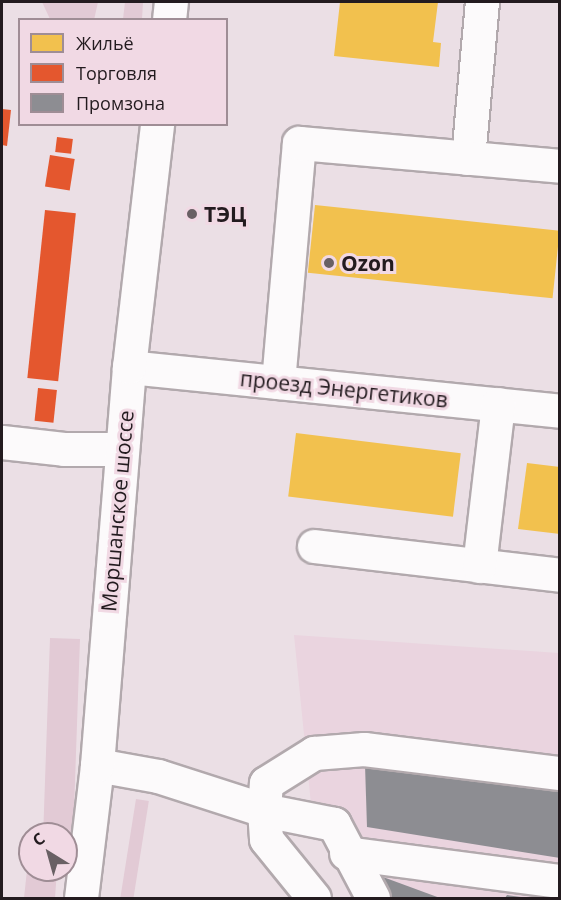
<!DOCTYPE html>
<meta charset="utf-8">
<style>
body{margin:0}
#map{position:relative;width:561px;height:900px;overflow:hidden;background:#ebdfe5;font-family:"Open Sans",sans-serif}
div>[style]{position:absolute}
.built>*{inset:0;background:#ead4df}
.green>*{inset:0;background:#e2cad5;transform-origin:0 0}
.homes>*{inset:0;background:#f2c14e;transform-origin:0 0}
.shops>*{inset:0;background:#e4572e;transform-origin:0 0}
.industry>*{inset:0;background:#8d8d92}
.roads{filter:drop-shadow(2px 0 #b2a9ad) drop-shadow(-2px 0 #b2a9ad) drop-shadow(0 2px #b2a9ad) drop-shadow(0 -2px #b2a9ad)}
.minor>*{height:33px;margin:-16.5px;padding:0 16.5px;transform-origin:16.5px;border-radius:16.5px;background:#fcfafb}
.major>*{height:33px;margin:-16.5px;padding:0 16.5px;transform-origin:16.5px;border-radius:16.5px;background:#fcfafb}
.dots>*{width:16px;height:16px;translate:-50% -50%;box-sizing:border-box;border:3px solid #f1d9e4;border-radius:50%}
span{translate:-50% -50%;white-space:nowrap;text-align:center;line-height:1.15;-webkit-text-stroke:6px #f1d9e4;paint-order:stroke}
.poi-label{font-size:21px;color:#231b1f;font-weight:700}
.left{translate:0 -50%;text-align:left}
.street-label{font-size:21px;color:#231b1f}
.frame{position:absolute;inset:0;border:3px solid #231b1f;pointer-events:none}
.legend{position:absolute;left:18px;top:18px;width:210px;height:108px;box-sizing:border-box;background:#f1d9e4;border:2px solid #9f8d95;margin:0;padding:8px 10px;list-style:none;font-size:18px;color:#231b1f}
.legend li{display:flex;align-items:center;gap:12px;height:30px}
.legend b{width:30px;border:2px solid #9f8d95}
.north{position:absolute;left:18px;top:822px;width:60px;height:60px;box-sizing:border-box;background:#f1d9e4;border:2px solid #9f8d95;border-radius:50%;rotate:323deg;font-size:16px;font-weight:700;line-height:24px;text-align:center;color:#231b1f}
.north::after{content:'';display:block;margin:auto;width:21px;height:27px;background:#696064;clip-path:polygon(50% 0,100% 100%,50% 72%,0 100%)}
</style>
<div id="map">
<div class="built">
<div style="clip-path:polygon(294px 635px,559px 653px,559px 898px,372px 898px,312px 814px)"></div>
</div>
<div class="green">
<div style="clip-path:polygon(42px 2px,98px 2px,94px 20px,50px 19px)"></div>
<div style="clip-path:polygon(125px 2px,143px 2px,142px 19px,123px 19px)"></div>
<div style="left:50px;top:638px;width:30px;height:197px;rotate:2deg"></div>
<div style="left:136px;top:799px;width:13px;height:100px;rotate:9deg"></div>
<div style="clip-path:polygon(30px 842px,30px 870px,57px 870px,55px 898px,24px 898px)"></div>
</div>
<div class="homes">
<div style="clip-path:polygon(340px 2px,438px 2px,433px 42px,441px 43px,439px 67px,334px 56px)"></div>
<div style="left:315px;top:205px;width:246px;height:68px;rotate:6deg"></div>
<div style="left:296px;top:433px;width:166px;height:64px;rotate:7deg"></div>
<div style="clip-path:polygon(527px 463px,560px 467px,560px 534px,518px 529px)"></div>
</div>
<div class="shops">
<div style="clip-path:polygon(2px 109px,11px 110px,7px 146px,2px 145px)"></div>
<div style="left:57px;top:137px;width:16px;height:15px;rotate:7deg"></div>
<div style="left:50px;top:155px;width:25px;height:32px;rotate:9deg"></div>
<div style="left:45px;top:210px;width:31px;height:169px;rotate:6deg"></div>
<div style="left:38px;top:388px;width:19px;height:33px;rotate:6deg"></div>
</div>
<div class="industry">
<div style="clip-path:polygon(365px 765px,560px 787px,560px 858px,367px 827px)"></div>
<div style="clip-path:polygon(383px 877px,440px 898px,378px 898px)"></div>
<div style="clip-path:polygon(507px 895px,521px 897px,521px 898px,505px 898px)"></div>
</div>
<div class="roads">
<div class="minor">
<div style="left:468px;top:158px;width:157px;rotate:-84.9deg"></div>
<div style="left:129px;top:367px;width:433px;rotate:5.8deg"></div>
<div style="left:278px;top:382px;width:240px;rotate:-85deg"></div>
<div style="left:299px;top:143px;width:262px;rotate:5deg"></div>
<div style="left:2px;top:442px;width:62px;rotate:6.4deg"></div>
<div style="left:64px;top:449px;width:57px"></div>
<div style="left:314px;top:546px;width:248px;rotate:6.7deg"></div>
<div style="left:479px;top:566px;width:163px;rotate:-83.3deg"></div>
<div style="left:97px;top:765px;width:62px;rotate:10.2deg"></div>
<div style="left:158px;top:776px;width:111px;rotate:17.8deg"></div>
<div style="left:264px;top:810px;width:29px;rotate:86deg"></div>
<div style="left:266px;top:839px;width:76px;rotate:50.9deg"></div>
<div style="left:346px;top:853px;width:216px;rotate:7.5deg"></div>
<div style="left:373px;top:898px;width:84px;rotate:-117.8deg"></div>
<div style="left:334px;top:824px;width:71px;rotate:-168.7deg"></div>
<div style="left:264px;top:810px;width:27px;rotate:-86deg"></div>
<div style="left:266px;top:783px;width:57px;rotate:-32deg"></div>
<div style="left:314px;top:753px;width:50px;rotate:-4.6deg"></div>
<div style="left:364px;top:749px;width:197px;rotate:7deg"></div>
</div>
<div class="major">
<div style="left:169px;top:20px;width:18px;rotate:-84deg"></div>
<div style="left:81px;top:898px;width:134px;rotate:-83.1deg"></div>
<div style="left:97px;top:765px;width:399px;rotate:-85.4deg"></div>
<div style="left:129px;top:367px;width:245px;rotate:-83.4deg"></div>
</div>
</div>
<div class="dots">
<div style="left:192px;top:214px;background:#696064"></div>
<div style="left:329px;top:263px;background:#696064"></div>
</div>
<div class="poi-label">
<span class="left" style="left:204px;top:214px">ТЭЦ</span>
<span class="left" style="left:341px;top:263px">Ozon</span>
</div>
<div class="street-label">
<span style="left:344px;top:389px;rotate:6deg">проезд Энергетиков</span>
<span style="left:117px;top:511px;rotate:-85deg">Моршанское шоссе</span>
</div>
<div class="frame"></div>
<ul class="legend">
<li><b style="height:16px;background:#f2c14e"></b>Жильё</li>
<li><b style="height:16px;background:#e4572e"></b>Торговля</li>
<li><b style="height:16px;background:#8d8d92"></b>Промзона</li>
</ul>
<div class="north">С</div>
</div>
